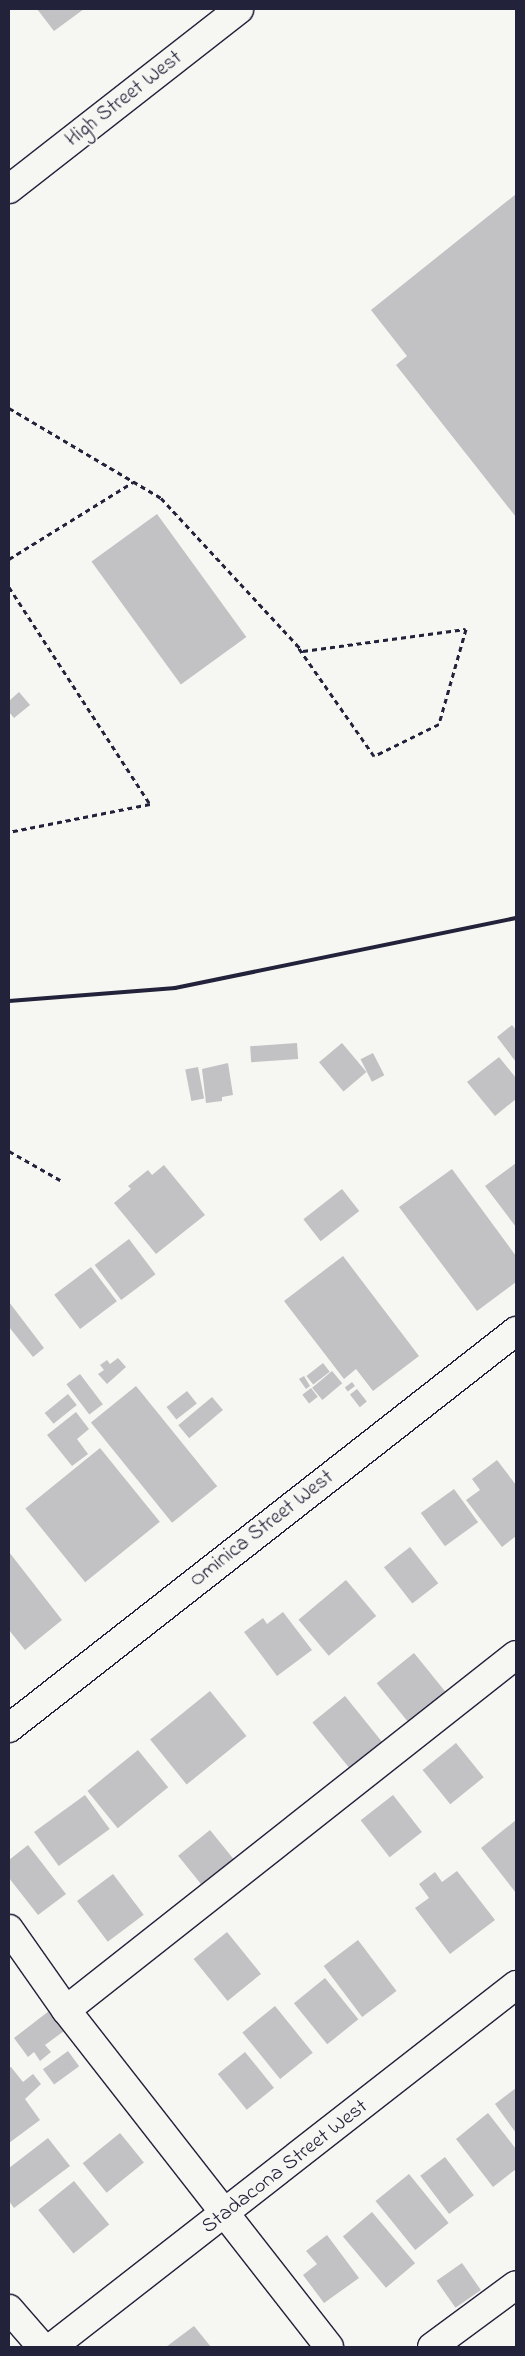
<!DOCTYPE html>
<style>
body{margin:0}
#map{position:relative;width:525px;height:2356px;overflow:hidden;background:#f6f6f2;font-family:"Indie Flower",sans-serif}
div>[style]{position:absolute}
.building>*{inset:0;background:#c2c2c4;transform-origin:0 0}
.path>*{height:3px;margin-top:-1.5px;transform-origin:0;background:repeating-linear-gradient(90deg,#22223b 0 5px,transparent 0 9px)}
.roads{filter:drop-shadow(1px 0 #22223b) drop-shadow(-1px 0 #22223b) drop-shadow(0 1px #22223b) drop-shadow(0 -1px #22223b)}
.minor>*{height:28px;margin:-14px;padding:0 14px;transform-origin:14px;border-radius:14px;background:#f6f6f2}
.major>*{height:28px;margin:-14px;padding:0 14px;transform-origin:14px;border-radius:14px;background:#f6f6f2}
.rail>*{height:4px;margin:-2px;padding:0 2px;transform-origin:2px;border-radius:2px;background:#22223b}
span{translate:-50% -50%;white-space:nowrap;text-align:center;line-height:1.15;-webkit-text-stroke:4px #f6f6f2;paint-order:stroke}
.street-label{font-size:21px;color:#22223b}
.frame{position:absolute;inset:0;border:10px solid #22223b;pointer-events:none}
</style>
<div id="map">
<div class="building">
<div style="clip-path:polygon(37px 9px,84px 9px,54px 31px)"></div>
<div style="clip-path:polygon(516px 194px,516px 517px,396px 365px,407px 356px,371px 310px)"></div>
<div style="left:157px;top:514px;width:152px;height:81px;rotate:54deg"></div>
<div style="clip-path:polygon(19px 692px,30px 705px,14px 718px,9px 712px,9px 701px)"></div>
<div style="clip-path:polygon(512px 1025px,516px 1030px,516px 1062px,497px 1037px)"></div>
<div style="left:297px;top:1043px;width:16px;height:47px;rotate:86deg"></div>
<div style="left:342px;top:1043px;width:38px;height:30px;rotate:50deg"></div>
<div style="left:373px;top:1053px;width:25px;height:14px;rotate:63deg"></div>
<div style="clip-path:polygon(499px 1057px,516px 1078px,516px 1099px,495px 1116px,467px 1082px)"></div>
<div style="clip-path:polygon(228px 1063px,233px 1095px,222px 1097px,222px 1101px,206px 1103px,202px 1069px)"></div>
<div style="left:198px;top:1067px;width:32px;height:13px;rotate:79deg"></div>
<div style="clip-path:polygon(516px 1163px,516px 1227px,485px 1186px)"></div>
<div style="clip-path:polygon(164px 1165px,205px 1215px,156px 1254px,114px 1203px,131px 1189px,128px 1186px,148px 1170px,152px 1175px)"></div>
<div style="clip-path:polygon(452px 1169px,516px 1256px,516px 1282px,477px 1311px,399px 1207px)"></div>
<div style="left:342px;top:1189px;width:28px;height:49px;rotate:52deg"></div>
<div style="left:129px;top:1239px;width:44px;height:43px;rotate:53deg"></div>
<div style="clip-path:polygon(343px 1256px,419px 1356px,373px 1391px,356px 1369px,344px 1379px,284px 1301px)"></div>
<div style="left:91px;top:1267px;width:43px;height:46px;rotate:53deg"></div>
<div style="clip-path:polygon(9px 1302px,44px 1348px,33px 1357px,9px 1327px)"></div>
<div style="clip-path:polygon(118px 1358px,126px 1367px,107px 1384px,98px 1374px,104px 1370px,100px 1365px,107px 1360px,110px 1364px)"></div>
<div style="left:323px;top:1363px;width:11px;height:21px;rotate:52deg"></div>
<div style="left:332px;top:1371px;width:16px;height:26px;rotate:50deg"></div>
<div style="left:80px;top:1374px;width:38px;height:17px;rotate:53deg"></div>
<div style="clip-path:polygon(304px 1376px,310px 1386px,306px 1389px,299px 1379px)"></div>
<div style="left:352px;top:1382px;width:5px;height:9px;rotate:53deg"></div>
<div style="left:136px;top:1386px;width:129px;height:58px;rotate:51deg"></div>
<div style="left:311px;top:1388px;width:11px;height:11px;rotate:52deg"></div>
<div style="left:357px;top:1389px;width:16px;height:9px;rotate:52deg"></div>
<div style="left:187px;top:1391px;width:16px;height:26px;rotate:52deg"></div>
<div style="left:68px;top:1394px;width:14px;height:30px;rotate:51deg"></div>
<div style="left:212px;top:1397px;width:17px;height:44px;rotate:50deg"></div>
<div style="clip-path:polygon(76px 1412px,89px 1429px,77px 1439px,88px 1454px,72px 1466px,47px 1435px)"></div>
<div style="left:100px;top:1448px;width:95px;height:96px;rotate:51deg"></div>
<div style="clip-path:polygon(497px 1460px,516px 1485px,516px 1536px,502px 1547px,466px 1500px,480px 1490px,472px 1479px)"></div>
<div style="left:454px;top:1489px;width:41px;height:41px;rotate:54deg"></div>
<div style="left:410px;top:1547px;width:46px;height:33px;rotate:52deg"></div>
<div style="clip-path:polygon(9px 1552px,62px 1620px,25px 1650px,9px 1630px)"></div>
<div style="left:346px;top:1580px;width:47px;height:62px;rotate:50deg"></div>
<div style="clip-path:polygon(283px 1612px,312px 1650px,277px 1676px,244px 1632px,263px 1618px,267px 1624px)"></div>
<div style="left:414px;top:1653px;width:58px;height:48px;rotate:51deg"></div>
<div style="left:210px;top:1691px;width:58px;height:77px;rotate:51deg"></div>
<div style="left:345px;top:1696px;width:60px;height:42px;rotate:51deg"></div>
<div style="left:456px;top:1743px;width:44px;height:43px;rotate:51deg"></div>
<div style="left:138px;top:1750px;width:48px;height:65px;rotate:51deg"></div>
<div style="left:85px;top:1795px;width:42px;height:63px;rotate:54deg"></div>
<div style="left:393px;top:1795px;width:47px;height:41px;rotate:52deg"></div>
<div style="clip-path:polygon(516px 1820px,516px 1893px,481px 1848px)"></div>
<div style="left:210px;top:1830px;width:43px;height:41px;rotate:51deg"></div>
<div style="clip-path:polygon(28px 1845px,66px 1894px,38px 1915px,9px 1878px,9px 1860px)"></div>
<div style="clip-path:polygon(457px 1871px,495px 1920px,450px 1954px,415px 1908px,429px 1898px,419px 1884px,435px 1872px,442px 1882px)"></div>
<div style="left:113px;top:1874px;width:51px;height:45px;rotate:53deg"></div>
<div style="left:227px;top:1932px;width:54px;height:43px;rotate:51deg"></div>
<div style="left:358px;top:1940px;width:64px;height:43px;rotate:53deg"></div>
<div style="left:325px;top:1978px;width:53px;height:40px;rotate:51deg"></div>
<div style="left:275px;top:2006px;width:60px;height:42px;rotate:51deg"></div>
<div style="clip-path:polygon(49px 2011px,64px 2031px,45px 2045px,51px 2052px,40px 2061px,34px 2052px,28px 2057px,14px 2038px)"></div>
<div style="left:68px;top:2051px;width:19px;height:31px;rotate:54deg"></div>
<div style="left:245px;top:2052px;width:46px;height:35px;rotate:51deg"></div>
<div style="clip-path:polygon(11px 2067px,23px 2082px,33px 2074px,41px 2084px,25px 2099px,40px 2120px,9px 2143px,9px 2068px)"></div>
<div style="clip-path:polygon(516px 2088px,516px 2133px,495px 2104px)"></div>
<div style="clip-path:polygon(488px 2113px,516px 2149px,516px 2169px,493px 2187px,456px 2139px)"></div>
<div style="left:120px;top:2133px;width:38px;height:48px;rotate:51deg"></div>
<div style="clip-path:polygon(48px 2138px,70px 2166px,14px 2208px,9px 2201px,9px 2168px)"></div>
<div style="left:445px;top:2157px;width:48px;height:31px;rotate:53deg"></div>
<div style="left:409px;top:2174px;width:63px;height:43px;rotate:51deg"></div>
<div style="left:74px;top:2181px;width:56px;height:46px;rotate:51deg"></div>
<div style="left:372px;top:2212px;width:67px;height:38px;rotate:50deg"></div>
<div style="clip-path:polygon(327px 2235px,359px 2278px,324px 2303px,303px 2275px,317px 2264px,306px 2251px)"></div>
<div style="left:462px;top:2263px;width:33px;height:31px;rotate:55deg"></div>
<div style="clip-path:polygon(194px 2326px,211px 2347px,166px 2347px)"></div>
</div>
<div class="path">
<div style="left:9px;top:408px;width:177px;rotate:30.6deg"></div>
<div style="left:161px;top:498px;width:199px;rotate:47.2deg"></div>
<div style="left:296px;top:644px;width:10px;rotate:45deg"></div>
<div style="left:303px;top:651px;width:164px;rotate:-7.7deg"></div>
<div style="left:466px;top:629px;width:99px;rotate:105.9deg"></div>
<div style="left:439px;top:724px;width:72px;rotate:153.8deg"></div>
<div style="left:374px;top:756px;width:136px;rotate:-124.9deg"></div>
<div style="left:9px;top:559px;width:146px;rotate:-31.8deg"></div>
<div style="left:9px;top:587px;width:259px;rotate:57deg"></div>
<div style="left:150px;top:804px;width:144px;rotate:168.8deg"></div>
<div style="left:9px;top:1151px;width:59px;rotate:29.6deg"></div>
</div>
<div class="roads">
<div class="minor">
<div style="left:9px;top:1728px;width:644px;rotate:-38.06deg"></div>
<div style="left:9px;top:1929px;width:99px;rotate:54.9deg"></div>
<div style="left:66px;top:2010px;width:427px;rotate:52deg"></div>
<div style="left:66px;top:2010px;width:573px;rotate:-38.27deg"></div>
<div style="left:52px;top:2347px;width:589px;rotate:-37.96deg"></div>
<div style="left:432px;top:2347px;width:104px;rotate:-36.4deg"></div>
</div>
<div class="major">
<div style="left:9px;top:189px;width:292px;rotate:-38deg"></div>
<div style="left:9px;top:2309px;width:50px;rotate:49deg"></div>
</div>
</div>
<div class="rail">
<div style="left:9px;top:1001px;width:167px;rotate:-4.5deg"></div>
<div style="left:175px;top:988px;width:348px;rotate:-11.6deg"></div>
</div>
<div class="street-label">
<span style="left:124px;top:99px;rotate:-38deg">High Street West</span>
<span style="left:262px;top:1529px;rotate:-38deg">Ominica Street West</span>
<span style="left:285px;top:2167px;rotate:-38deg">Stadacona Street West</span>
</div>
<div class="frame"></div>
</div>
